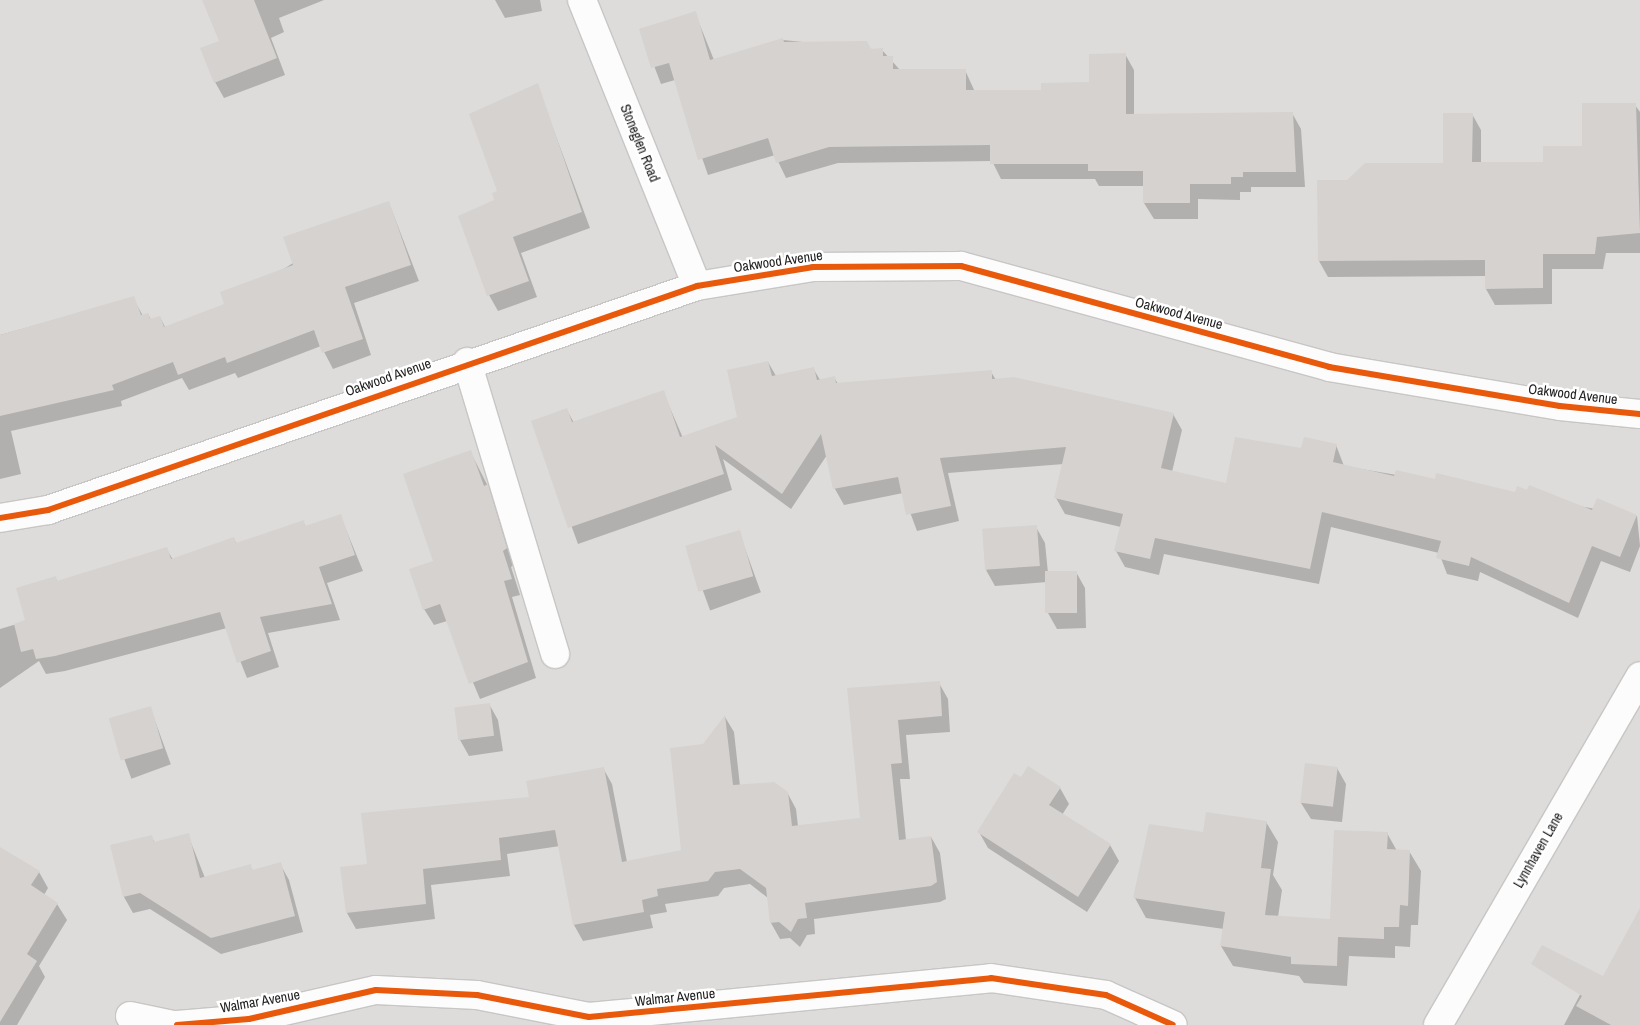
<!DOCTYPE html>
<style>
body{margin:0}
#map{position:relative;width:1640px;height:1025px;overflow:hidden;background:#efece9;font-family:"Archivo Narrow",sans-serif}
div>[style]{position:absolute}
.residential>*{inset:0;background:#dedcda;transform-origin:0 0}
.shadow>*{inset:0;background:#0003;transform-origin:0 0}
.building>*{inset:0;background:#d5d2d0;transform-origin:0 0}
.roads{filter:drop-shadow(1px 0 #c7c6c5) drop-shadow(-1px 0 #c7c6c5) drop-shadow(0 1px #c7c6c5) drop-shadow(0 -1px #c7c6c5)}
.minor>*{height:28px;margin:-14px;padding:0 14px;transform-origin:14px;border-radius:14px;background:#fdfcfc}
.cycleway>*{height:6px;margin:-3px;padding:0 3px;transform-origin:3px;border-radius:3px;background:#e8590c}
span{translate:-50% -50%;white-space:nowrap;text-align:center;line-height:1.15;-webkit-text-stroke:5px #fff;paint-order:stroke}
.street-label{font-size:14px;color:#202020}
</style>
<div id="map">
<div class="residential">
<div style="left:0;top:0;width:1640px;height:1025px"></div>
</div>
<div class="shadow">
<div style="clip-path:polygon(204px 0,324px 0,279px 18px,284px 32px,271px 38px,285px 75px,224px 98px,215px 82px,220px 41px)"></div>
<div style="clip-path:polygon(495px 0,540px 0,542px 11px,505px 18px)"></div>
<div style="clip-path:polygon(695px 13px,714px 60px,783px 40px,882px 50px,900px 70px,965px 70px,975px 92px,1043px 91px,1090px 84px,1125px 54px,1134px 70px,1134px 116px,1292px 113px,1301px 129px,1305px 187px,1251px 187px,1251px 192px,1240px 192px,1240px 200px,1198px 199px,1198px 219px,1154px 219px,1144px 203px,1144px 186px,1099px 186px,1095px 179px,1001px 179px,992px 161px,838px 163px,786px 178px,775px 155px,708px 175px,675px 80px,661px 84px,640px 29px)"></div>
<div style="clip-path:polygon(537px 85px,590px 228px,521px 253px,537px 297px,498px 311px,489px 295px,496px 201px)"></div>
<div style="clip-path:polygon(1635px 105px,1640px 112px,1640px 253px,1606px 253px,1603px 269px,1552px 269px,1552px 304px,1495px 305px,1486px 289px,1486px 276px,1328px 277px,1319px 261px,1318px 181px,1348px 181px,1444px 164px,1472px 114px,1481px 130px,1481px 163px,1544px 163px,1583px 147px)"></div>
<div style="clip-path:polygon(389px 203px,419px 281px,354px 303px,371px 355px,333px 369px,321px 346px,238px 378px,235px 373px,189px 390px,182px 378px,121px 401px,122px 406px,11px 431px,21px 474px,0 479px,0 335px,133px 298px,143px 316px,148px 314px,151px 320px,160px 317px,165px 327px,226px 305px)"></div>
<div style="clip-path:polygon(768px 362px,776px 376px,813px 368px,820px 380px,834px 377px,838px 384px,991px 372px,996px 380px,1173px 414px,1182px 430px,1172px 472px,1227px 484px,1302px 449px,1336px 445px,1344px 466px,1637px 516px,1640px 546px,1630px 572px,1601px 561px,1578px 618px,1480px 572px,1478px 581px,1447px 574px,1439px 553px,1331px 527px,1319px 584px,1164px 554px,1159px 575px,1125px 567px,1116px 551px,1121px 527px,1065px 514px,1056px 498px,1064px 464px,948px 473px,959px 521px,917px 531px,903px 493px,844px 505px,835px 489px,827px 455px,791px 509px,723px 459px,732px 490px,578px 544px,533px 421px,567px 410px,574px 423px,663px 392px,683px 438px,739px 418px)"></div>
<div style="clip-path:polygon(470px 451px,496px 502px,515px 564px,511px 567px,520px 595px,512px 597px,536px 678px,480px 699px,447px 621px,434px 625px,424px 609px)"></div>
<div style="clip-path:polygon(340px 515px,363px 571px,327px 583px,340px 620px,268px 633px,279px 667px,247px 678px,227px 628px,65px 671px,46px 674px,39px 661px,0 688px,0 629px,27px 621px,55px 578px,58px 582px,166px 548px,173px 560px,234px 539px,237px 544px,303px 522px,306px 527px)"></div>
<div style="clip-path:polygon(1036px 527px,1045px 543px,1048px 573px,1076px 572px,1085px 588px,1086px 628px,1057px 629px,1048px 613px,1047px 582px,995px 586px,986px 570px)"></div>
<div style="left:739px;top:532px;width:64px;height:54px;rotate:70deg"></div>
<div style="clip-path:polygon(939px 683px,948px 699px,950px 732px,906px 735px,910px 779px,900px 779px,906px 840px,931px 837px,940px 853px,946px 899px,940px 902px,814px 919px,815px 934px,807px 935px,800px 947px,790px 938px,780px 939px,771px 923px,768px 898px,750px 884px,724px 888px,718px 896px,665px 904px,667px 912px,650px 915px,653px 928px,583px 941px,574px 925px,560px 846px,507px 854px,510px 876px,431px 885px,435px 919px,356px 929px,347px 913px,369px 865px,603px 768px,612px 784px,627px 862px,682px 852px,704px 745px,725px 717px,734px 732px,740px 786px,787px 792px,796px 809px,798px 826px,862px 820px,848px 689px)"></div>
<div style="clip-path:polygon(489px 704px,498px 720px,503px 751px,469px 756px,460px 740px,456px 709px)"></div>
<div style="left:150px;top:707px;width:61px;height:42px;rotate:70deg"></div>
<div style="clip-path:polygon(1337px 768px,1346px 784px,1342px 822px,1311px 819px,1301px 803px)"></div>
<div style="clip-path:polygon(1021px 779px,1060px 788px,1069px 804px,1062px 815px,1110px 845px,1119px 861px,1087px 912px,988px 848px,979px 832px)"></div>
<div style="clip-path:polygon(1266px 822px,1278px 842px,1273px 875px,1282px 890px,1278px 917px,1331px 920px,1387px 833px,1397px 851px,1409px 851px,1421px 871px,1418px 925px,1411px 925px,1410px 947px,1395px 946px,1395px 958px,1349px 956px,1347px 986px,1304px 983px,1299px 976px,1233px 966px,1221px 946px,1224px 929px,1146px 918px,1135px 898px,1205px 834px)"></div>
<div style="clip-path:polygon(188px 835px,205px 878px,250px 866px,253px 871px,280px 864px,289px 880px,303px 932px,221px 954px,150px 909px,133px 913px,124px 897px,111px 846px,151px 836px,155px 843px)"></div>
<div style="clip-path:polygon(0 849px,39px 872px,48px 888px,44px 895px,57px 904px,67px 920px,39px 966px,45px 977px,17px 1025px,0 1025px)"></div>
<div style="clip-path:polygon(1640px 920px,1640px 1025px,1564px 1025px,1592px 972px,1603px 978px)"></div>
</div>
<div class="building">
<div style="clip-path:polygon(202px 0,254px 0,277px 58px,214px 83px,200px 48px,219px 41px)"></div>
<div style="clip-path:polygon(696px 11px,710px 60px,783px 38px,784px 42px,867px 41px,871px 49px,883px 48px,883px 56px,893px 56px,893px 69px,966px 69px,966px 90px,1041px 90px,1041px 83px,1089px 82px,1089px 54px,1126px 53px,1126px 114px,1293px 112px,1296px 172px,1243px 172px,1243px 177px,1231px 177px,1231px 184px,1190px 184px,1190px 203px,1143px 203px,1143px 171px,1088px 171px,1088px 164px,990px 164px,990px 145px,829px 147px,776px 163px,768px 138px,698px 160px,669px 63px,651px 68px,639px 29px)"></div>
<div style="clip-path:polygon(538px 83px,582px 212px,513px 237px,529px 281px,487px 296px,458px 216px,494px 200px,492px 193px,497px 191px,469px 114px)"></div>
<div style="clip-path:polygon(1582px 103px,1636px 103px,1640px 233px,1597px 237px,1595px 254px,1543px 254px,1543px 288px,1485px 289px,1485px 260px,1318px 261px,1317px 180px,1347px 180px,1365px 163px,1443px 163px,1443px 113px,1473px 113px,1472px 162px,1543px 162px,1543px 146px,1582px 146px)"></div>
<div style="clip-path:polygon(389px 201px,411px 265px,345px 287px,363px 339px,322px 353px,314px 330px,227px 363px,225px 357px,178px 375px,173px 362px,112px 385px,114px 390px,0 416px,0 335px,134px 296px,141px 315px,148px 313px,150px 319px,160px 316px,164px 327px,224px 304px,220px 292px,293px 265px,283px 237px)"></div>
<div style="clip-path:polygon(768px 361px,772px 376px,814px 367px,817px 380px,835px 376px,836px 383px,992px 370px,992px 379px,1014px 377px,1174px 413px,1161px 468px,1226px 483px,1235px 437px,1301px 448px,1304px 437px,1337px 444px,1333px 462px,1394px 476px,1396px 470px,1435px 479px,1436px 473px,1515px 492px,1517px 486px,1527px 490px,1529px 485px,1592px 510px,1597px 498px,1637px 515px,1620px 557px,1592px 546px,1569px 603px,1471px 557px,1469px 566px,1436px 558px,1441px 541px,1322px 512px,1310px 569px,1155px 538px,1150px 559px,1114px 551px,1123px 514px,1054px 498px,1066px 447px,940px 458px,951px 506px,906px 515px,898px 477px,833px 489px,821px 434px,782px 494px,715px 445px,724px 474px,568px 528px,531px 421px,567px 408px,572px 422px,664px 390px,680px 437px,737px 417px,727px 370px)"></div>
<div style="clip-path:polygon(471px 450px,484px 486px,488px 484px,507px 548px,503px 551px,512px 579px,504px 581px,528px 662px,469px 684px,440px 604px,423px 610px,409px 569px,433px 561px,403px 474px)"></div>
<div style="clip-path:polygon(341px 514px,355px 555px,319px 567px,332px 604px,260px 617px,271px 651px,237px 663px,220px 612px,55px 656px,36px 659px,33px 649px,21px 652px,14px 624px,25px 620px,16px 588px,56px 576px,57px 581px,167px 547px,171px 559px,234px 537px,236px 543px,304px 520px,305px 526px)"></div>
<div style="left:1037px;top:525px;width:41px;height:55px;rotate:86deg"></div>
<div style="left:740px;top:530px;width:48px;height:57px;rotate:74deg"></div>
<div style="left:1077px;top:571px;width:42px;height:32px;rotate:90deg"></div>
<div style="clip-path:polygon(940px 681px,942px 716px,898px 720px,902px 763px,891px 764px,899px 840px,931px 836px,937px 882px,931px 886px,805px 903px,807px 918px,798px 919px,791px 932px,779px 922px,770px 923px,766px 888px,740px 869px,715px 872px,708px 881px,657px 889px,658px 896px,642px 900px,644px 912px,573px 925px,555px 830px,499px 838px,501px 860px,423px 869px,426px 904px,346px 913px,340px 867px,367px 864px,361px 813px,529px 797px,526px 781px,604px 767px,622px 862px,681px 850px,670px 748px,703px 744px,725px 715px,733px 785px,774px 782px,788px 792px,792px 826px,860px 818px,847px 688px)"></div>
<div style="left:490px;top:703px;width:33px;height:36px;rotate:83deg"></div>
<div style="left:151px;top:706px;width:44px;height:44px;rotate:74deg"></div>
<div style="left:1305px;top:763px;width:33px;height:40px;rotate:7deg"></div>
<div style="clip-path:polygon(1028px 766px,1061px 787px,1049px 805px,1111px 844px,1078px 897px,977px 832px,1014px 773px,1021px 777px)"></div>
<div style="clip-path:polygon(1206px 812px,1267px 821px,1261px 868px,1271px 869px,1265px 915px,1330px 919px,1334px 830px,1388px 832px,1387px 849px,1410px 850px,1408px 906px,1400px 905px,1399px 927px,1384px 927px,1384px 939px,1338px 937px,1337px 966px,1291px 964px,1291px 957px,1220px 946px,1225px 912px,1133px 898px,1149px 824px,1203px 832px)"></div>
<div style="clip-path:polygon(189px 833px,200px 878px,251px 864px,252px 870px,281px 862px,295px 916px,211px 938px,140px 893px,123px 897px,110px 845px,152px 835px,154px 842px)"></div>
<div style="clip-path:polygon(0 847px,40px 871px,31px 885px,58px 903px,27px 954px,37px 961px,0 1022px)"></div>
<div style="clip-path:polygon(1640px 908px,1640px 1025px,1611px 1025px,1576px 1006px,1582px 996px,1531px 964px,1542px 945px,1603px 976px)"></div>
</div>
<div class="roads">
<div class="minor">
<div style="left:582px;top:0;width:308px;rotate:68.1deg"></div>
<div style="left:467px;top:362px;width:305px;rotate:73.2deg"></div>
<div style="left:0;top:518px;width:49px;rotate:-9.5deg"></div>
<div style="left:48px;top:510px;width:687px;rotate:-19.04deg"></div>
<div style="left:697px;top:286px;width:118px;rotate:-9.3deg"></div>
<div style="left:813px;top:267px;width:148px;rotate:-0.4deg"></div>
<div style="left:961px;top:266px;width:382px;rotate:15.3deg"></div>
<div style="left:1329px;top:367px;width:234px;rotate:9.6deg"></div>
<div style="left:1560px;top:406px;width:80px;rotate:5.7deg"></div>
<div style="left:130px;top:1016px;width:44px;rotate:11.8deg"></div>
<div style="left:177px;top:1025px;width:72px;rotate:-4.8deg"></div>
<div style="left:249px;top:1019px;width:130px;rotate:-12.9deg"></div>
<div style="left:376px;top:990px;width:101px;rotate:2.8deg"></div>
<div style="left:477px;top:995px;width:114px;rotate:11.1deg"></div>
<div style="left:589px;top:1017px;width:404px;rotate:-5.5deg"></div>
<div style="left:991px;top:978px;width:116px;rotate:8.4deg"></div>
<div style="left:1106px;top:995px;width:73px;rotate:24.1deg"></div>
<div style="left:1438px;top:1025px;width:403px;rotate:-59.9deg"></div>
</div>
</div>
<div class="cycleway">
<div style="left:0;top:518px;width:49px;rotate:-9.5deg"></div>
<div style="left:48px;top:510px;width:687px;rotate:-19.04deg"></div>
<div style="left:697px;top:286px;width:118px;rotate:-9.3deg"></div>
<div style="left:813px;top:267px;width:148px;rotate:-0.4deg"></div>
<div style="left:961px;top:266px;width:382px;rotate:15.3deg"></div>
<div style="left:1329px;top:367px;width:234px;rotate:9.6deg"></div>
<div style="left:1560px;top:406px;width:80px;rotate:5.7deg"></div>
<div style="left:177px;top:1025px;width:72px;rotate:-4.8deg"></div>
<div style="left:249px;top:1019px;width:130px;rotate:-12.9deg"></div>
<div style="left:376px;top:990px;width:101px;rotate:2.8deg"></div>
<div style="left:477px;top:995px;width:114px;rotate:11.1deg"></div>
<div style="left:589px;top:1017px;width:404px;rotate:-5.5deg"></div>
<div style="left:991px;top:978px;width:116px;rotate:8.4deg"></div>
<div style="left:1106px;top:995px;width:73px;rotate:24.1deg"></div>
</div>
<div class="street-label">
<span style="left:640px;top:143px;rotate:68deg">Stoneglen Road</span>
<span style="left:778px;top:261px;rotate:-8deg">Oakwood Avenue</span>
<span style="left:1179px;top:313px;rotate:15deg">Oakwood Avenue</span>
<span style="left:388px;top:377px;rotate:-19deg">Oakwood Avenue</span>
<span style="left:1573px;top:394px;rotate:7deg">Oakwood Avenue</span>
<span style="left:1538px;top:850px;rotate:-60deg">Lynnhaven Lane</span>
<span style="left:675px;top:997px;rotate:-6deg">Walmar Avenue</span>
<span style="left:260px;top:1001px;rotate:-10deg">Walmar Avenue</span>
</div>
</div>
